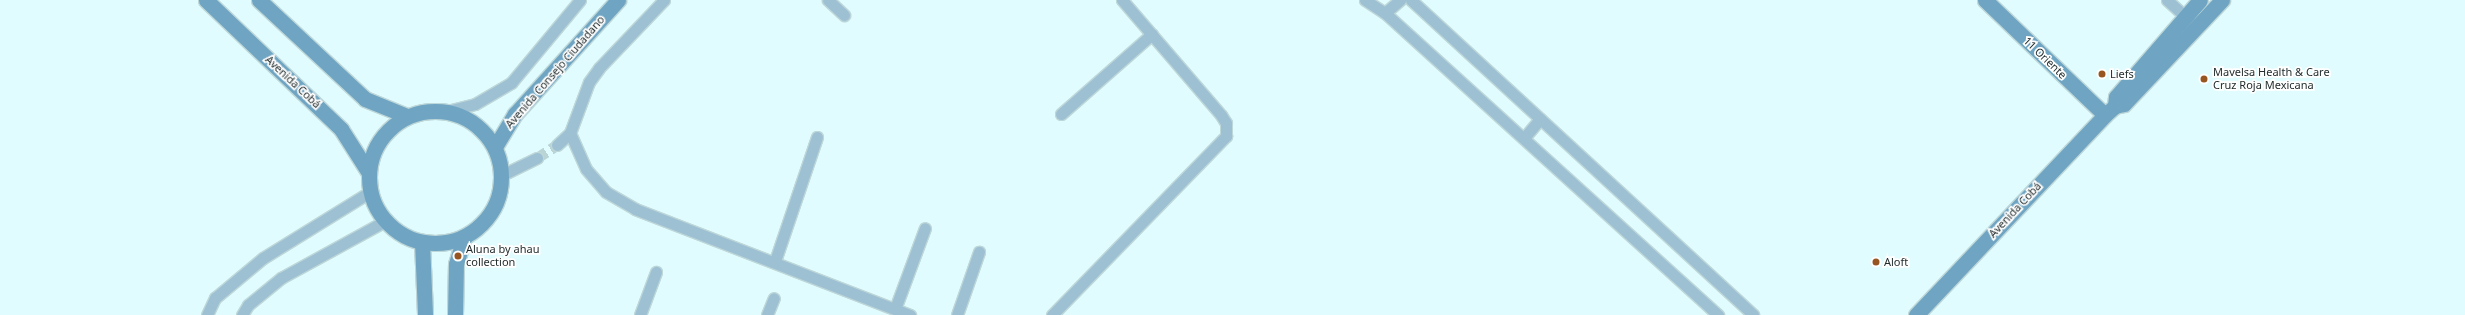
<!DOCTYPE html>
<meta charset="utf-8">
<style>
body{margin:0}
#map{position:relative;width:2465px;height:315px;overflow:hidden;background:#e0fcfe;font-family:"Noto Sans",sans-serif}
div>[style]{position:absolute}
.street-tunnel>*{height:11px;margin-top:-5.5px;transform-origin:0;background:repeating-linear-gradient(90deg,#bad3d4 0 11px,transparent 0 16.5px)}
.roads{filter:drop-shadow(1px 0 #bed7d9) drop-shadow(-1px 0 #bed7d9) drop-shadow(0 1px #bed7d9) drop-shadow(0 -1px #bed7d9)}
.street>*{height:11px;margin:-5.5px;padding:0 5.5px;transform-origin:5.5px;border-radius:5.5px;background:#9dc0d3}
.secondary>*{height:15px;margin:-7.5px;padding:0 7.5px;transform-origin:7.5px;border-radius:7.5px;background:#6fa5c2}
.secondary>.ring{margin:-7.5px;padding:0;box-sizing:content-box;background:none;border:15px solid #6fa5c2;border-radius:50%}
.dots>*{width:11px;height:11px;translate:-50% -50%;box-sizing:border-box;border:2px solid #fff;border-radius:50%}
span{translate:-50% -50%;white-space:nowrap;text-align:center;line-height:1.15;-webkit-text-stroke:3.5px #fff;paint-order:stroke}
.street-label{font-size:11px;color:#232d2e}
.poi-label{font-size:11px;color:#232d2e}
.left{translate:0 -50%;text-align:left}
</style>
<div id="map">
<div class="street-tunnel">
<div style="left:537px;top:158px;width:24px;rotate:-33deg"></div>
</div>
<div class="roads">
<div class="street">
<div style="left:828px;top:0;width:22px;rotate:43deg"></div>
<div style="left:1365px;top:0;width:24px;rotate:33deg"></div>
<div style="left:1385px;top:13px;width:20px;rotate:-41deg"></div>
<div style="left:1411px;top:0;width:465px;rotate:42.6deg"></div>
<div style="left:2167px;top:0;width:31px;rotate:42deg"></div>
<div style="left:1385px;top:13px;width:450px;rotate:42.2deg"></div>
<div style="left:447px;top:111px;width:29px;rotate:-14deg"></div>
<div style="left:475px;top:104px;width:42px;rotate:-30.3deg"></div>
<div style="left:511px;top:83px;width:108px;rotate:-50.3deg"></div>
<div style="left:1061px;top:114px;width:121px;rotate:-41.3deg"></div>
<div style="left:570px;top:133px;width:39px;rotate:66deg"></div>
<div style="left:586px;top:169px;width:30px;rotate:49deg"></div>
<div style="left:606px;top:192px;width:34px;rotate:30deg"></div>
<div style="left:635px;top:209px;width:295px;rotate:21.1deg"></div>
<div style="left:1524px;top:138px;width:25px;rotate:-50deg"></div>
<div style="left:557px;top:145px;width:18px;rotate:-43deg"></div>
<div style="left:570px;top:133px;width:54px;rotate:-69.6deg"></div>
<div style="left:589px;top:82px;width:17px;rotate:-54deg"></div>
<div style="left:599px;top:68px;width:94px;rotate:-46.3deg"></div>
<div style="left:502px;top:175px;width:39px;rotate:-26deg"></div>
<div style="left:775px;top:261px;width:131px;rotate:-71.3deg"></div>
<div style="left:895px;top:309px;width:86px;rotate:-69.7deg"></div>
<div style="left:207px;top:315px;width:19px;rotate:-65deg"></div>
<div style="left:215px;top:298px;width:62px;rotate:-39.8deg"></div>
<div style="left:263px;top:258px;width:126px;rotate:-31.7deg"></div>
<div style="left:242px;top:315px;width:12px;rotate:-59deg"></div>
<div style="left:248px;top:305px;width:43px;rotate:-39.3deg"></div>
<div style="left:281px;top:278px;width:119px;rotate:-28.7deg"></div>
<div style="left:640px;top:315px;width:46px;rotate:-69.6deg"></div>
<div style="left:767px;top:315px;width:18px;rotate:-68deg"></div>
<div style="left:957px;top:315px;width:67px;rotate:-70.8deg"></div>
<div style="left:1052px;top:315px;width:250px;rotate:-45.8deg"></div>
<div style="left:1226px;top:136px;width:13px;rotate:-90deg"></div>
<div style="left:1226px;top:123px;width:9px;rotate:-122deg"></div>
<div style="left:1221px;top:115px;width:152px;rotate:-130.7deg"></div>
</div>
<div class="secondary">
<div style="left:206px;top:0;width:187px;rotate:43.7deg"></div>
<div style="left:341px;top:129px;width:52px;rotate:57.5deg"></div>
<div style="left:259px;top:0;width:145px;rotate:43deg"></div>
<div style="left:365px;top:99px;width:45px;rotate:22deg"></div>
<div style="left:1985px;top:0;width:166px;rotate:43.8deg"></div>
<div style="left:2115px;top:106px;width:9px;rotate:-84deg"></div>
<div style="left:2116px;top:97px;width:128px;rotate:-49.1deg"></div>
<div class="ring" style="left:369px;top:111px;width:117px;height:117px"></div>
<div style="left:495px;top:147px;width:39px;rotate:-59deg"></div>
<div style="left:515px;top:114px;width:154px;rotate:-47.9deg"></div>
<div style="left:422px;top:242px;width:73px;rotate:87.6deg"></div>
<div style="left:455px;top:315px;width:51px;rotate:-88.9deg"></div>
<div style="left:456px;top:264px;width:28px;rotate:-73deg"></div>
<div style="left:1916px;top:315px;width:275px;rotate:-46.6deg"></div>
<div style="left:2105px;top:115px;width:13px;rotate:-42deg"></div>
<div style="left:2115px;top:106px;width:9px;rotate:-13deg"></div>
<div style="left:2124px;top:104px;width:143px;rotate:-46.7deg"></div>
</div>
</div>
<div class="dots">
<div style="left:2102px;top:74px;background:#975522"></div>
<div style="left:2204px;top:79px;background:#975522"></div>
<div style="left:458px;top:256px;background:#975522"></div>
<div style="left:1876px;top:262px;background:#975522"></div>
</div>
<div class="street-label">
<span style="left:2045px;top:58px;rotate:44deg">11 Oriente</span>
<span style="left:555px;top:72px;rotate:-49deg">Avenida Consejo Ciudadano</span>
<span style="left:293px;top:82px;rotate:43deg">Avenida Cobá</span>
<span style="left:2015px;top:210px;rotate:-47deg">Avenida Cobá</span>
</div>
<div class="poi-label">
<span class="left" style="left:2213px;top:79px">Mavelsa Health &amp; Care<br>Cruz Roja Mexicana</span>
<span class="left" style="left:2110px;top:74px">Liefs</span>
<span class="left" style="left:466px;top:256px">Aluna by ahau<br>collection</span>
<span class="left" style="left:1884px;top:262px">Aloft</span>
</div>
</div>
